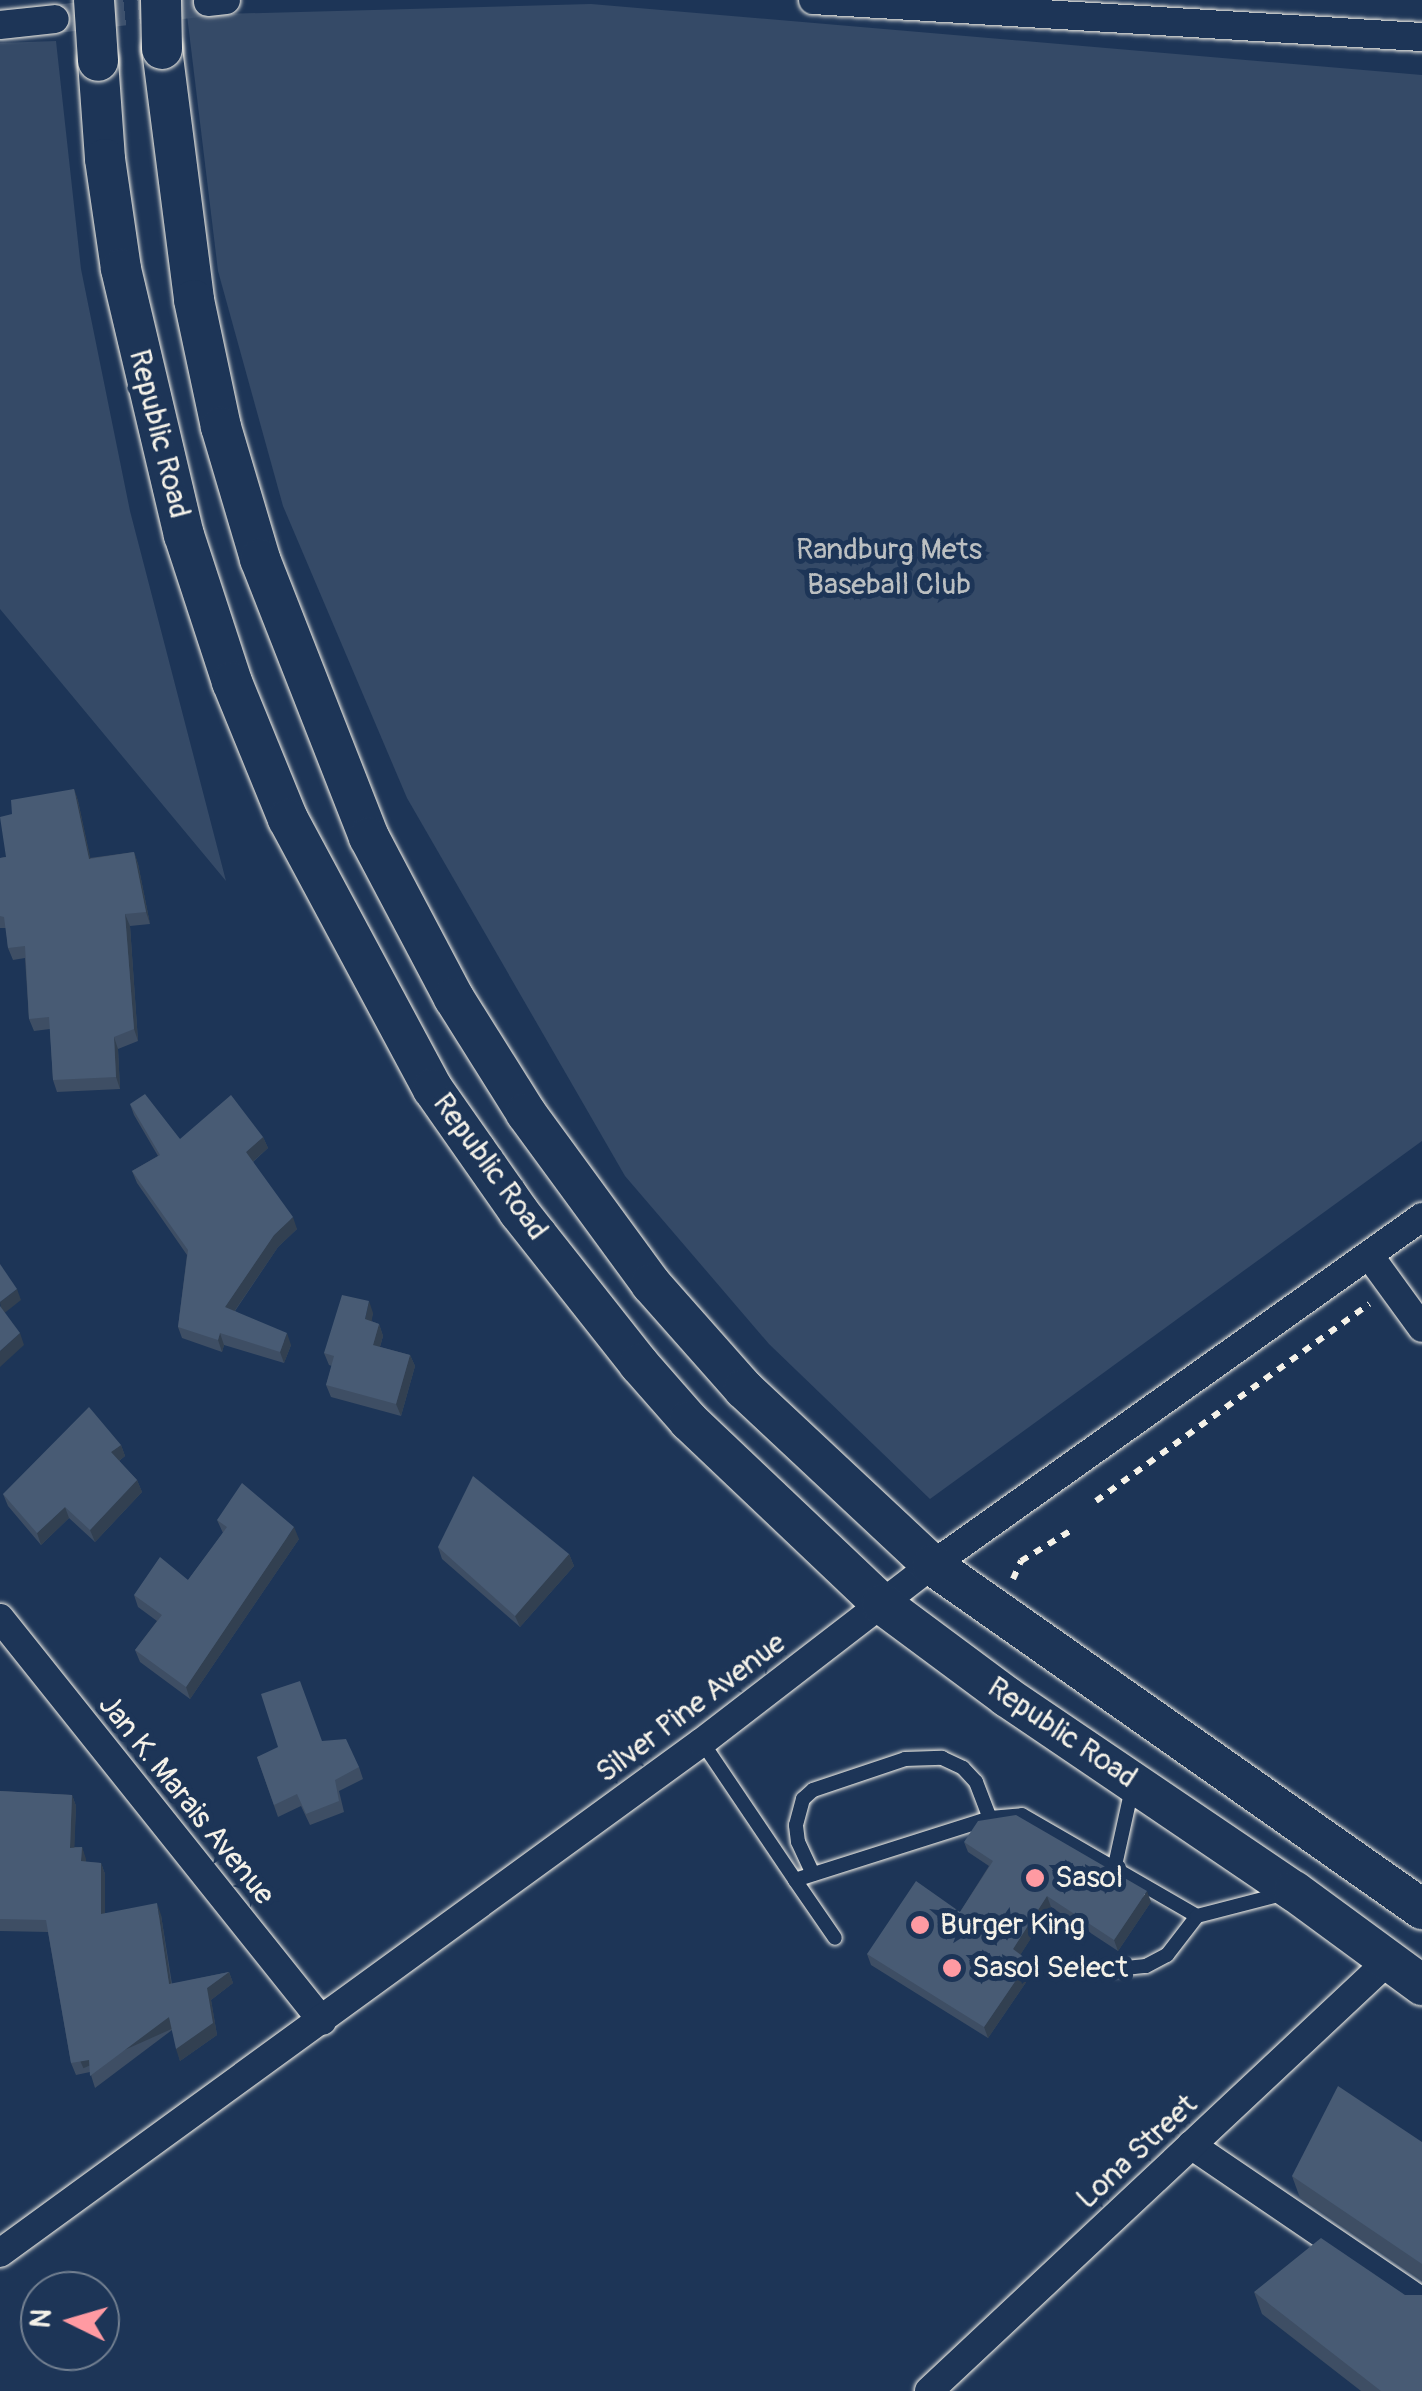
<!DOCTYPE html>
<html>
<head>
<meta charset="utf-8">
<style>
  body { margin:0 }
  #map { position:relative; width:1422px; height:2391px; overflow:hidden; background:#1d3557; font-family:Pangolin,sans-serif }
  div>[style] { position:absolute }
  .green>* { inset:0; background:#354a67 }
  .minor-tunnel>* { height:28px; margin-top:-14px; transform-origin:0; background:repeating-linear-gradient(90deg,#3d516d 0 28px,transparent 0 42px) }
  .path>* { height:6px; margin-top:-3px; transform-origin:0; background:repeating-linear-gradient(90deg,#f4f1e8 0 8px,transparent 0 16px) }
  .roads { filter:drop-shadow(0 0 2px #f4f1e8) drop-shadow(0 0 2px #f4f1e8) }
  .service>* { height:14px; margin:-7px; padding:0 7px; transform-origin:7px; border-radius:7px; background:#1d3557 }
  .minor>* { height:28px; margin:-14px; padding:0 14px; transform-origin:14px; border-radius:14px; background:#1d3557 }
  .secondary>* { height:40px; margin:-20px; padding:0 20px; transform-origin:20px; border-radius:20px; background:#1d3557 }
  .bridges { filter:drop-shadow(0 0 2px #f4f1e8) drop-shadow(0 0 2px #f4f1e8) }
  .secondary-bridge>* { height:40px; margin:-20px; padding:0 20px; transform-origin:20px; border-radius:20px; background:#1d3557 }
  .wall>* { inset:0; background:#3e4e64 }
  .shaded-wall>* { inset:0; background:#324051; transform-origin:0 0 }
  .building>* { inset:0; background:#485b74 }
  .dots>* { width:28px; height:28px; translate:-50% -50%; box-sizing:border-box; border:5px solid #1d3557; border-radius:50% }
  span { translate:-50% -50%; white-space:nowrap; text-align:center; line-height:1.15; -webkit-text-stroke:10px #1d3557; paint-order:stroke }
  .street-label { font-size:30px; color:#f4f1e8 }
  .park-label { font-size:30px; color:#bbbfc1 }
  .poi-label { font-size:30px; color:#f4f1e8 }
  .left { translate:0 -50%; text-align:left }
  .north { position:absolute; left:20px; top:2271px; width:100px; height:100px; box-sizing:border-box; background:#1d3557; border:2px solid #738091; border-radius:50%; rotate:275deg; font-size:28px; font-weight:700; line-height:40px; text-align:center; color:#f4f1e8 }
  .north::after { content:''; display:block; margin:auto; width:35px; height:45px; background:#ff9aa2; clip-path:polygon(50% 0,100% 100%,50% 72%,0 100%) }
</style>
</head>
<body>
<div id="map">
  <div class="green">
    <div style="clip-path:polygon(591px 4px,1422px 75px,1422px 1141px,930px 1499px,769px 1344px,625px 1176px,407px 798px,283px 506px,218px 271px,187px 15px)"></div>
    <div style="clip-path:polygon(56px 41px,81px 269px,130px 511px,226px 881px,0 609px,0 43px)"></div>
  </div>
  <div class="minor-tunnel">
    <div style="left:55px;top:19px;width:154px;rotate:-6.3deg"></div>
  </div>
  <div class="path">
    <div style="left:1096px;top:1501px;width:337px;rotate:-35.8deg"></div>
    <div style="left:1013px;top:1579px;width:20px;rotate:-66deg"></div>
    <div style="left:1021px;top:1561px;width:63px;rotate:-31.4deg"></div>
  </div>
  <div class="roads">
    <div class="service">
      <div style="left:702px;top:1742px;width:166px;rotate:56deg"></div>
      <div style="left:795px;top:1880px;width:205px;rotate:-17.6deg"></div>
      <div style="left:990px;top:1818px;width:32px;rotate:-5deg"></div>
      <div style="left:1022px;top:1815px;width:202px;rotate:30deg"></div>
      <div style="left:1114px;top:1870px;width:84px;rotate:-77.6deg"></div>
      <div style="left:813px;top:1874px;width:35px;rotate:-115deg"></div>
      <div style="left:798px;top:1842px;width:17px;rotate:-97deg"></div>
      <div style="left:796px;top:1825px;width:27px;rotate:-75deg"></div>
      <div style="left:803px;top:1799px;width:13px;rotate:-42deg"></div>
      <div style="left:813px;top:1790px;width:97px;rotate:-18.6deg"></div>
      <div style="left:905px;top:1759px;width:37px;rotate:-2deg"></div>
      <div style="left:942px;top:1758px;width:23px;rotate:25deg"></div>
      <div style="left:963px;top:1768px;width:19px;rotate:47deg"></div>
      <div style="left:976px;top:1782px;width:39px;rotate:69deg"></div>
      <div style="left:795px;top:1880px;width:70px;rotate:55.4deg"></div>
      <div style="left:1116px;top:1969px;width:30px;rotate:-6deg"></div>
      <div style="left:1146px;top:1966px;width:24px;rotate:-28deg"></div>
      <div style="left:1167px;top:1955px;width:49px;rotate:-52.4deg"></div>
      <div style="left:1197px;top:1916px;width:92px;rotate:-14.5deg"></div>
    </div>
    <div class="minor">
      <div style="left:813px;top:0;width:610px;rotate:3.48deg"></div>
      <div style="left:208px;top:2px;width:18px;rotate:-6deg"></div>
      <div style="left:0;top:25px;width:55px;rotate:-6.2deg"></div>
      <div style="left:1369px;top:1255px;width:90px;rotate:54deg"></div>
      <div style="left:0;top:1618px;width:516px;rotate:51.37deg"></div>
      <div style="left:1191px;top:2145px;width:279px;rotate:34.2deg"></div>
      <div style="left:0;top:2253px;width:868px;rotate:-36.05deg"></div>
      <div style="left:702px;top:1742px;width:290px;rotate:-37.6deg"></div>
      <div style="left:932px;top:1565px;width:601px;rotate:-35.38deg"></div>
      <div style="left:929px;top:2391px;width:630px;rotate:-43.14deg"></div>
    </div>
    <div class="secondary">
      <div style="left:162px;top:49px;width:253px;rotate:82.7deg"></div>
      <div style="left:194px;top:300px;width:130px;rotate:78deg"></div>
      <div style="left:221px;top:427px;width:138px;rotate:73.5deg"></div>
      <div style="left:260px;top:559px;width:299px;rotate:68.6deg"></div>
      <div style="left:369px;top:837px;width:182px;rotate:62.2deg"></div>
      <div style="left:454px;top:998px;width:136px;rotate:57.9deg"></div>
      <div style="left:526px;top:1113px;width:212px;rotate:53.8deg"></div>
      <div style="left:651px;top:1284px;width:140px;rotate:48.5deg"></div>
      <div style="left:744px;top:1389px;width:258px;rotate:43.1deg"></div>
      <div style="left:932px;top:1565px;width:599px;rotate:35.07deg"></div>
      <div style="left:98px;top:61px;width:98px;rotate:85.9deg"></div>
      <div style="left:105px;top:159px;width:111px;rotate:81.7deg"></div>
      <div style="left:121px;top:269px;width:273px;rotate:76.7deg"></div>
      <div style="left:184px;top:535px;width:155px;rotate:71.9deg"></div>
      <div style="left:232px;top:682px;width:148px;rotate:67.8deg"></div>
      <div style="left:288px;top:819px;width:306px;rotate:61.8deg"></div>
      <div style="left:433px;top:1089px;width:150px;rotate:55deg"></div>
      <div style="left:519px;top:1212px;width:194px;rotate:51.7deg"></div>
      <div style="left:639px;top:1364px;width:76px;rotate:48.7deg"></div>
      <div style="left:689px;top:1421px;width:266px;rotate:43.5deg"></div>
      <div style="left:882px;top:1604px;width:156px;rotate:36.6deg"></div>
      <div style="left:1007px;top:1697px;width:346px;rotate:34.1deg"></div>
      <div style="left:1294px;top:1891px;width:159px;rotate:36.3deg"></div>
    </div>
  </div>
  <div class="bridges">
    <div class="secondary-bridge">
      <div style="left:94px;top:0;width:61px;rotate:86.2deg"></div>
      <div style="left:161px;top:0;width:49px;rotate:88.8deg"></div>
    </div>
  </div>
  <div class="wall">
    <div style="clip-path:polygon(74px 789px,78px 801px,90px 858px,134px 852px,138px 864px,150px 924px,130px 926px,138px 1041px,118px 1049px,120px 1089px,57px 1092px,53px 1080px,50px 1029px,34px 1031px,29px 1019px,25px 958px,13px 960px,8px 948px,6px 928px,0 928px,0 858px,6px 857px,12px 814px)"></div>
    <div style="clip-path:polygon(130px 1104px,180px 1139px,263px 1137px,268px 1148px,253px 1162px,297px 1229px,278px 1247px,235px 1311px,291px 1345px,284px 1363px,224px 1345px,222px 1352px,182px 1338px,178px 1327px,187px 1255px,137px 1183px,132px 1171px,158px 1156px,134px 1115px)"></div>
    <div style="clip-path:polygon(373px 1313px,371px 1321px,379px 1324px,383px 1336px,380px 1347px,410px 1355px,415px 1366px,401px 1416px,331px 1397px,326px 1385px,332px 1366px,329px 1365px,324px 1353px)"></div>
    <div style="clip-path:polygon(121px 1445px,125px 1456px,119px 1461px,137px 1480px,142px 1492px,95px 1542px,69px 1518px,41px 1545px,8px 1506px,3px 1494px)"></div>
    <div style="clip-path:polygon(217px 1520px,299px 1539px,190px 1699px,140px 1662px,135px 1650px,157px 1621px,138px 1607px,134px 1595px,188px 1580px,223px 1533px)"></div>
    <div style="clip-path:polygon(438px 1547px,569px 1554px,574px 1566px,520px 1627px,442px 1559px)"></div>
    <div style="clip-path:polygon(322px 1741px,359px 1767px,363px 1779px,339px 1791px,344px 1812px,310px 1825px,301px 1806px,278px 1817px,257px 1757px)"></div>
    <div style="clip-path:polygon(0 1791px,72px 1795px,76px 1806px,74px 1847px,82px 1847px,86px 1862px,101px 1863px,105px 1874px,105px 1913px,161px 1915px,172px 1984px,229px 1972px,233px 1983px,211px 2000px,217px 2035px,180px 2061px,172px 2030px,95px 2088px,90px 2072px,76px 2075px,71px 2063px,48px 1932px,0 1931px)"></div>
    <div style="clip-path:polygon(964px 1842px,1151px 1902px,1118px 1951px,1051px 1907px,1020px 1955px,1029px 1961px,1033px 1972px,988px 2038px,871px 1965px,867px 1954px,960px 1912px,989px 1866px,968px 1852px)"></div>
    <div style="clip-path:polygon(1422px 2142px,1422px 2281px,1300px 2198px,1292px 2176px)"></div>
    <div style="clip-path:polygon(1254px 2292px,1422px 2391px,1361px 2391px,1262px 2314px)"></div>
  </div>
  <div class="shaded-wall">
    <div style="clip-path:polygon(74px 789px,78px 801px,93px 870px,89px 859px)"></div>
    <div style="clip-path:polygon(134px 852px,138px 864px,150px 924px,146px 912px)"></div>
    <div style="clip-path:polygon(125px 914px,130px 926px,138px 1041px,134px 1029px)"></div>
    <div style="clip-path:polygon(114px 1037px,118px 1049px,120px 1089px,116px 1077px)"></div>
    <div style="clip-path:polygon(263px 1137px,268px 1148px,250px 1164px,246px 1152px)"></div>
    <div style="clip-path:polygon(293px 1217px,297px 1229px,278px 1247px,229px 1319px,225px 1307px,274px 1235px)"></div>
    <div style="clip-path:polygon(17px 1289px,21px 1300px,2px 1315px,0 1302px)"></div>
    <div style="clip-path:polygon(369px 1301px,373px 1313px,370px 1331px,365px 1319px)"></div>
    <div style="clip-path:polygon(379px 1324px,383px 1336px,377px 1357px,373px 1345px)"></div>
    <div style="clip-path:polygon(20px 1333px,24px 1345px,0 1367px,0 1351px)"></div>
    <div style="clip-path:polygon(220px 1333px,224px 1345px,222px 1352px,218px 1340px)"></div>
    <div style="clip-path:polygon(287px 1333px,291px 1345px,284px 1363px,280px 1352px)"></div>
    <div style="clip-path:polygon(410px 1355px,415px 1366px,401px 1416px,396px 1404px)"></div>
    <div style="clip-path:polygon(121px 1445px,125px 1456px,115px 1464px,111px 1452px)"></div>
    <div style="clip-path:polygon(137px 1480px,142px 1492px,95px 1542px,90px 1530px)"></div>
    <div style="clip-path:polygon(65px 1507px,69px 1518px,41px 1545px,37px 1533px)"></div>
    <div style="clip-path:polygon(294px 1527px,299px 1539px,190px 1699px,186px 1687px)"></div>
    <div style="clip-path:polygon(569px 1554px,574px 1566px,520px 1627px,515px 1616px)"></div>
    <div style="clip-path:polygon(72px 1795px,76px 1806px,74px 1859px,70px 1848px)"></div>
    <div style="clip-path:polygon(82px 1847px,86px 1859px,85px 1873px,81px 1861px)"></div>
    <div style="clip-path:polygon(101px 1863px,105px 1874px,105px 1926px,101px 1914px)"></div>
    <div style="clip-path:polygon(1147px 1891px,1151px 1902px,1118px 1951px,1114px 1940px)"></div>
    <div style="clip-path:polygon(1047px 1896px,1051px 1907px,1017px 1960px,1013px 1949px)"></div>
    <div style="clip-path:polygon(157px 1903px,161px 1915px,173px 1996px,169px 1984px)"></div>
    <div style="clip-path:polygon(1029px 1961px,1033px 1972px,988px 2038px,984px 2027px)"></div>
    <div style="clip-path:polygon(229px 1972px,233px 1983px,211px 2000px,217px 2035px,180px 2061px,176px 2049px,207px 1988px)"></div>
    <div style="left:169px;top:2017px;width:12px;height:99px;rotate:66deg"></div>
  </div>
  <div class="building">
    <div style="clip-path:polygon(74px 789px,89px 859px,134px 852px,146px 912px,125px 914px,134px 1029px,114px 1037px,116px 1077px,53px 1080px,49px 1017px,29px 1019px,25px 946px,8px 948px,4px 917px,0 916px,0 858px,6px 857px,0 817px,12px 814px,11px 800px)"></div>
    <div style="clip-path:polygon(145px 1094px,180px 1139px,231px 1095px,263px 1137px,246px 1152px,293px 1217px,274px 1235px,225px 1307px,287px 1333px,280px 1352px,220px 1333px,218px 1340px,178px 1327px,188px 1250px,132px 1171px,160px 1155px,130px 1104px)"></div>
    <div style="clip-path:polygon(0 1264px,17px 1289px,0 1302px)"></div>
    <div style="clip-path:polygon(342px 1295px,369px 1301px,365px 1319px,379px 1324px,373px 1345px,410px 1355px,396px 1404px,326px 1385px,334px 1356px,324px 1353px)"></div>
    <div style="clip-path:polygon(0 1306px,20px 1333px,0 1351px)"></div>
    <div style="clip-path:polygon(89px 1407px,121px 1445px,111px 1452px,137px 1480px,90px 1530px,65px 1507px,37px 1533px,3px 1494px)"></div>
    <div style="clip-path:polygon(473px 1476px,569px 1554px,515px 1616px,438px 1547px)"></div>
    <div style="clip-path:polygon(242px 1483px,294px 1527px,186px 1687px,135px 1650px,162px 1615px,134px 1595px,160px 1557px,188px 1580px,227px 1527px,217px 1520px)"></div>
    <div style="clip-path:polygon(300px 1681px,322px 1741px,346px 1739px,359px 1767px,335px 1780px,339px 1801px,306px 1814px,297px 1794px,274px 1805px,257px 1757px,278px 1747px,261px 1694px)"></div>
    <div style="clip-path:polygon(0 1791px,72px 1795px,70px 1848px,82px 1847px,81px 1861px,101px 1863px,101px 1914px,157px 1903px,169px 1984px,229px 1972px,207px 1988px,213px 2023px,176px 2049px,169px 2017px,90px 2076px,89px 2060px,71px 2063px,46px 1920px,0 1919px)"></div>
    <div style="clip-path:polygon(1016px 1815px,1147px 1891px,1114px 1940px,1047px 1896px,1013px 1949px,1029px 1961px,984px 2027px,867px 1954px,916px 1881px,960px 1912px,993px 1861px,964px 1842px,978px 1821px)"></div>
    <div style="clip-path:polygon(1338px 2086px,1422px 2142px,1422px 2264px,1292px 2176px)"></div>
    <div style="clip-path:polygon(1321px 2238px,1405px 2295px,1422px 2295px,1422px 2391px,1381px 2391px,1254px 2292px)"></div>
  </div>
  <div class="dots">
    <div style="left:1035px;top:1878px;background:#ff9aa2"></div>
    <div style="left:920px;top:1925px;background:#ff9aa2"></div>
    <div style="left:952px;top:1968px;background:#ff9aa2"></div>
  </div>
  <div class="street-label">
    <span style="left:159px;top:434px;rotate:76deg">Republic Road</span>
    <span style="left:490px;top:1167px;rotate:54deg">Republic Road</span>
    <span style="left:691px;top:1708px;rotate:-37deg">Silver Pine Avenue</span>
    <span style="left:1062px;top:1733px;rotate:34deg">Republic Road</span>
    <span style="left:186px;top:1800px;rotate:51deg">Jan K. Marais Avenue</span>
    <span style="left:1137px;top:2152px;rotate:-43deg">Lona Street</span>
  </div>
  <div class="park-label">
    <span style="left:889px;top:567px">Randburg Mets<br>Baseball Club</span>
  </div>
  <div class="poi-label">
    <span class="left" style="left:1055px;top:1878px">Sasol</span>
    <span class="left" style="left:940px;top:1925px">Burger King</span>
    <span class="left" style="left:972px;top:1968px">Sasol Select</span>
  </div>
  <div class="north">N</div>
</div>
</body>
</html>
